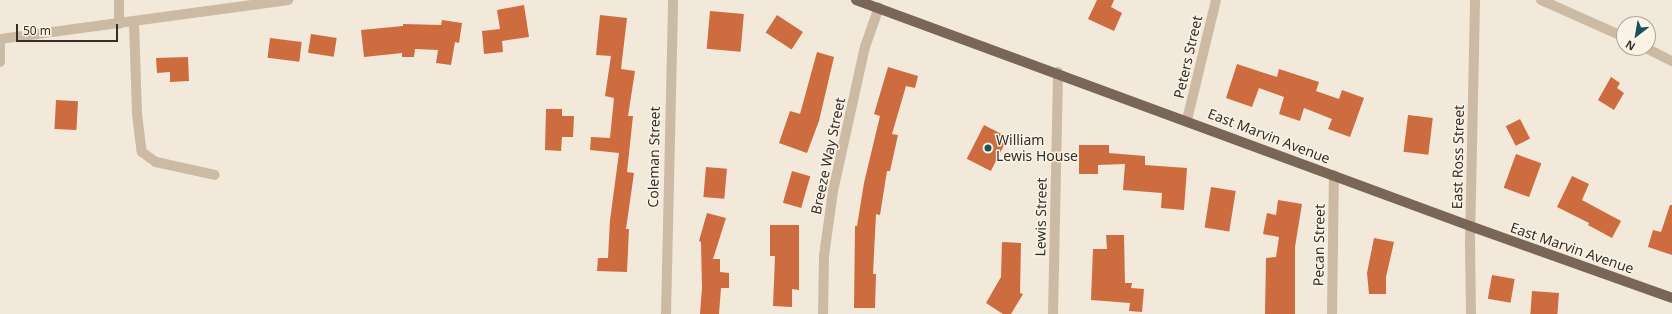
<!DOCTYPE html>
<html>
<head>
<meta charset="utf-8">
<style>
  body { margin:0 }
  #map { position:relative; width:1672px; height:314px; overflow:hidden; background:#f3e9da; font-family:"Noto Sans",sans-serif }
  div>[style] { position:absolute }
  .building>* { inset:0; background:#cd6c3f; transform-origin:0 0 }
  .minor>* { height:10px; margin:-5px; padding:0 5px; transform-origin:5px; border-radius:5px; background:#ccbaa5 }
  .major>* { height:10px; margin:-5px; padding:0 5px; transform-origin:5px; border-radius:5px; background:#7a6657 }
  .dots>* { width:11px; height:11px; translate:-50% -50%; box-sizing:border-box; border:2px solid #faf3e7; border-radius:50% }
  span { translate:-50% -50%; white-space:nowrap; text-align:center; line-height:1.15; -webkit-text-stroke:3px #faf3e7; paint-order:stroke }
  .street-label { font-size:14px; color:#372d27 }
  .poi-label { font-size:14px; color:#372d27 }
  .left { translate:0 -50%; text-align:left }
  .north { position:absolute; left:1616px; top:16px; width:40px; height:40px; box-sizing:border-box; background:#faf3e7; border:1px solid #aca49a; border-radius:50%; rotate:211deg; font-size:11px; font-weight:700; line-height:16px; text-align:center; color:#372d27 }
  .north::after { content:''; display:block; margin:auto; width:14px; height:18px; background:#1a525b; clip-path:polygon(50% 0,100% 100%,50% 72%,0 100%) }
  .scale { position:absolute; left:16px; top:24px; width:102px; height:18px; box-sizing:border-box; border:2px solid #372d27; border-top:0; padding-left:5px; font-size:12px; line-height:14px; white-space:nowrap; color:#372d27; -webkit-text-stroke:3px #faf3e7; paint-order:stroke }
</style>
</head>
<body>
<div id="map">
  <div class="building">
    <div style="clip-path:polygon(1097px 0,1114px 0,1111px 7px,1122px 13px,1114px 31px,1088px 19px)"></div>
    <div style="clip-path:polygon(524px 5px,529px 37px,502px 41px,503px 52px,484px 54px,482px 31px,500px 29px,497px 10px)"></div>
    <div style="left:710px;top:11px;width:34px;height:38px;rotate:5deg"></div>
    <div style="clip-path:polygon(600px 15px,627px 18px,621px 69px,635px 71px,628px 116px,633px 116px,627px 172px,634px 173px,626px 229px,629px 229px,627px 272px,597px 271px,598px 258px,608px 258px,610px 220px,619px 153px,590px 150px,591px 137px,610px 138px,614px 98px,605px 96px,611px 56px,596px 55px)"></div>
    <div style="left:777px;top:15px;width:31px;height:21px;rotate:33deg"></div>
    <div style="clip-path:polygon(442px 20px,462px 23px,459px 43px,455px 42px,451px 65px,436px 63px,438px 50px,415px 49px,414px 57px,402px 57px,402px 53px,364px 57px,361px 30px,403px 26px,403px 24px,441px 25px)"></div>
    <div style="left:311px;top:34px;width:26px;height:19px;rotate:9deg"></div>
    <div style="left:270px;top:38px;width:32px;height:20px;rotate:7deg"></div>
    <div style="clip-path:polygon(817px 52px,834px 57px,819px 121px,807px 153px,779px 143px,790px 111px,800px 114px)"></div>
    <div style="clip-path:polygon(188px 57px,189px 81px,170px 82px,170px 72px,157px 73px,156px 58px)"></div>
    <div style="clip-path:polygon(1237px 64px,1277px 77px,1279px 69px,1319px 82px,1316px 91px,1339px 99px,1342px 90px,1364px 98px,1350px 137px,1328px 129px,1332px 119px,1304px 108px,1300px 121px,1279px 114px,1284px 97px,1259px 88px,1252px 107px,1226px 98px)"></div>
    <div style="clip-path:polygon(888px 67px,918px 76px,915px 88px,906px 86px,892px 134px,898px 135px,890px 171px,887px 171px,880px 215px,876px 214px,873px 274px,876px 274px,875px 308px,854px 308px,855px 226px,857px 226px,864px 183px,880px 116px,874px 114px)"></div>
    <div style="clip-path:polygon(1611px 77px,1620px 83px,1617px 88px,1624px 93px,1614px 110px,1598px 100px)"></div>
    <div style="left:56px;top:100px;width:22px;height:29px;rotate:3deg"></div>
    <div style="clip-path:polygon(546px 109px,562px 109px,562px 116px,574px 116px,573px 137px,562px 137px,561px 151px,545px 150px)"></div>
    <div style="left:1408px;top:115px;width:25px;height:37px;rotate:7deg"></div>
    <div style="left:1520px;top:119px;width:22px;height:16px;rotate:63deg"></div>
    <div style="left:984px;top:125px;width:27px;height:38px;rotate:27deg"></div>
    <div style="clip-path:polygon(1079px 145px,1109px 145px,1109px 153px,1145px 156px,1145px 165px,1187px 168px,1184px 210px,1161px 208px,1162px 193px,1123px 190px,1125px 164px,1098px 165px,1098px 174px,1079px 174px)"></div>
    <div style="left:1516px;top:154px;width:27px;height:36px;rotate:20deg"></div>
    <div style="left:706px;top:167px;width:21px;height:30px;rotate:5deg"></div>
    <div style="left:792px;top:171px;width:19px;height:33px;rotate:16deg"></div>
    <div style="clip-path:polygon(1572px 176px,1589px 184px,1582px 200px,1621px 221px,1612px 238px,1588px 225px,1589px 223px,1557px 207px)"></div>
    <div style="left:1211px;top:187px;width:25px;height:41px;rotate:9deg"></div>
    <div style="clip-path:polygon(1278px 200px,1302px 204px,1295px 247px,1295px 314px,1265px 314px,1266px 258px,1276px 257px,1279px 237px,1263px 234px,1267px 213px,1276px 215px)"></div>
    <div style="clip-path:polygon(1670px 205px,1672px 205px,1672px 255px,1648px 247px,1653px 230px,1661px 232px)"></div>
    <div style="clip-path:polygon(707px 213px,726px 218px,713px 259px,720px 259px,720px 272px,729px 273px,729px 288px,721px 288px,719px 314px,700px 314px,702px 288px,701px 242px,699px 241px)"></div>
    <div style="clip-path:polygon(770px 225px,799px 225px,799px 290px,792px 289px,792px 307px,773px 306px,775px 256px,770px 256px)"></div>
    <div style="clip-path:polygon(1106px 235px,1124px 235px,1125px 283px,1132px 283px,1131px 288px,1144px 289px,1142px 312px,1129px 311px,1130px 303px,1091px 300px,1093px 249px,1107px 249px)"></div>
    <div style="clip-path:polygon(1374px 238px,1394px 242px,1386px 277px,1386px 294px,1369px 294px,1367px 273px)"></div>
    <div style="clip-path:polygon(1002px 242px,1021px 243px,1020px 293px,1023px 294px,1011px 314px,1003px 314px,986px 303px,1001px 277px)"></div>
    <div style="left:1492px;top:275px;width:23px;height:24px;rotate:10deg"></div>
    <div style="left:1532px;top:291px;width:27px;height:23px;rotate:4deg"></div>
  </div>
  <div class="minor">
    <div style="left:1541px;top:0;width:91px;rotate:24deg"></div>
    <div style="left:134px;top:23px;width:91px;rotate:88.1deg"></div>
    <div style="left:137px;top:114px;width:38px;rotate:83deg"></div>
    <div style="left:142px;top:152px;width:17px;rotate:36deg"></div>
    <div style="left:156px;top:162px;width:60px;rotate:12.4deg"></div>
    <div style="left:119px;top:24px;width:24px;rotate:-90deg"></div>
    <div style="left:0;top:39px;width:291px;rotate:-7.7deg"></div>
    <div style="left:1646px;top:48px;width:29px;rotate:27deg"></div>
    <div style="left:0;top:62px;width:23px;rotate:-90deg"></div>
    <div style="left:1187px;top:120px;width:123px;rotate:-76.4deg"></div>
    <div style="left:666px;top:314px;width:314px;rotate:-88.7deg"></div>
    <div style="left:823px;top:314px;width:58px;rotate:-89deg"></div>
    <div style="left:824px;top:256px;width:66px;rotate:-82.1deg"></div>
    <div style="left:833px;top:191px;width:148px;rotate:-77.5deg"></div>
    <div style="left:865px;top:47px;width:42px;rotate:-70.7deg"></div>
    <div style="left:1053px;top:314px;width:242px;rotate:-88.8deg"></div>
    <div style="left:1332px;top:314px;width:139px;rotate:-89.2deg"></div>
    <div style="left:1471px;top:314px;width:73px;rotate:-90.8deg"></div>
    <div style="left:1470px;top:241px;width:241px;rotate:-88.8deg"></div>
  </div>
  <div class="major">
    <div style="left:856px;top:0;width:654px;rotate:20.21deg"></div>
    <div style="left:1470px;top:226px;width:214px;rotate:19.6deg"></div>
  </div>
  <div class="dots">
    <div style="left:988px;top:148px;background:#1a525b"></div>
  </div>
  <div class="street-label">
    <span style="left:1188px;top:57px;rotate:-77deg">Peters Street</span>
    <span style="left:1269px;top:136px;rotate:21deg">East Marvin Avenue</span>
    <span style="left:828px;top:156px;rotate:-78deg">Breeze Way Street</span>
    <span style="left:654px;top:157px;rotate:-89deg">Coleman Street</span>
    <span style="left:1458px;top:157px;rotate:-89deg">East Ross Street</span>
    <span style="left:1041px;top:217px;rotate:-89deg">Lewis Street</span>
    <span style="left:1319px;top:245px;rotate:-89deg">Pecan Street</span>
    <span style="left:1572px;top:248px;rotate:19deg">East Marvin Avenue</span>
  </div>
  <div class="poi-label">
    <span class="left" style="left:996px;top:148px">William<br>Lewis House</span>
  </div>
  <div class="north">N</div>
  <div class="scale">50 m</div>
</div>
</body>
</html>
